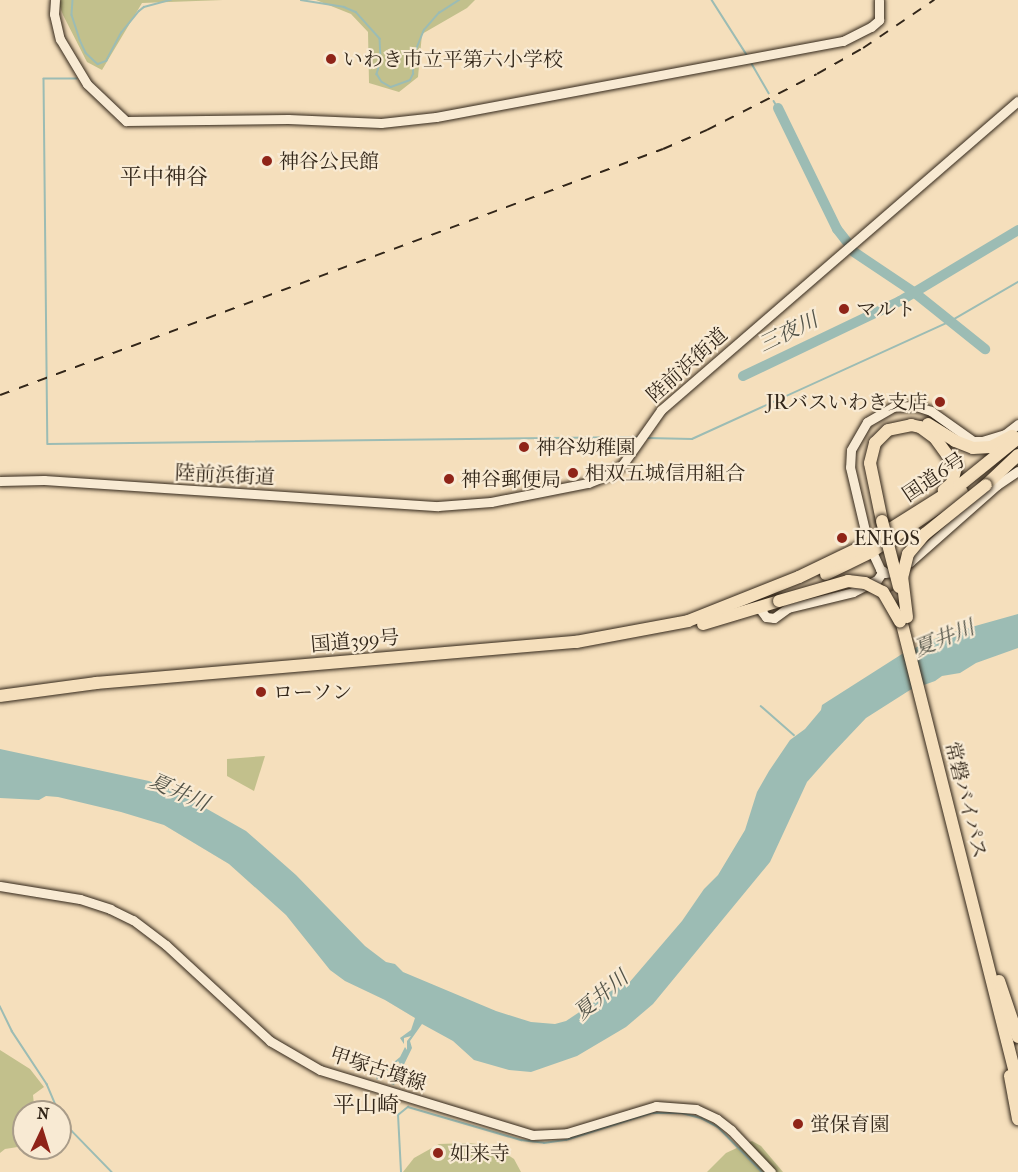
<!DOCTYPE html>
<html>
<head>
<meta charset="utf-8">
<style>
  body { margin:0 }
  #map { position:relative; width:1018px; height:1172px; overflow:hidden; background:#f5dfbc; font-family:"IM FELL French Canon","Noto Serif JP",serif }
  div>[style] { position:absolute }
  .green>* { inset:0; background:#c2c08c }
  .water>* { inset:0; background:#9cbcb4 }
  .stream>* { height:1.5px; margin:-0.75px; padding:0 0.75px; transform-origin:0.75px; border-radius:0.75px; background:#9cbcb4 }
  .river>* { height:10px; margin:-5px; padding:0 5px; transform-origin:5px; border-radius:5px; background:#9cbcb4 }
  .roads { filter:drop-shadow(0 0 2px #322619) drop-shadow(0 0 2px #322619) }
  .secondary>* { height:9px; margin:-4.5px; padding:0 4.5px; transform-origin:4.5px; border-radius:4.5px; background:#f8ead3 }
  .highway>* { height:12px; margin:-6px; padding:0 6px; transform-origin:6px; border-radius:6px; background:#f5dfbc }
  .rail>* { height:1.5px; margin-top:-0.75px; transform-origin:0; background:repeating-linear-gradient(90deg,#322619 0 10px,transparent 0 20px) }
  .bridges { filter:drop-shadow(0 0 2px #322619) drop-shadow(0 0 2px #322619) }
  .highway-bridge>* { height:12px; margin:-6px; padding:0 6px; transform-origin:6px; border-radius:6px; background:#f5dfbc }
  .dots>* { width:16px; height:16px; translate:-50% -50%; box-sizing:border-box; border:3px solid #f8ead3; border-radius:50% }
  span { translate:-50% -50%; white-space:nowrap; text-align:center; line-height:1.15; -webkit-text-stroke:4.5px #f8ead3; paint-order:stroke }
  .poi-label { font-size:20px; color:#322619 }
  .left { translate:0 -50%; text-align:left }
  .right { translate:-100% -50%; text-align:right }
  .street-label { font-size:20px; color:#322619 }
  .water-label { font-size:21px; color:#525348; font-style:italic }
  .quarter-label { font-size:22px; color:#322619 }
  .north { position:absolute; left:12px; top:1100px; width:60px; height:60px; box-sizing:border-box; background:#f8ead3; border:2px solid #a99c89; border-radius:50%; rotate:4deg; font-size:16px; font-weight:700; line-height:24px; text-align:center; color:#322619 }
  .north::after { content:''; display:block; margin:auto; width:21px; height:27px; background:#8f2418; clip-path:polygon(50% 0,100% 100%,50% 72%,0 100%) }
</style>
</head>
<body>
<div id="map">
  <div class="green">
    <div style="clip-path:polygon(61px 0,223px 0,142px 3px,102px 70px,87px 62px,63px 15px,59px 4px)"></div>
    <div style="clip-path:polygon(316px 0,475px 0,467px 8px,422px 34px,418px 77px,399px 92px,369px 83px,368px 32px,351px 14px)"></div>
    <div style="clip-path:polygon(265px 756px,254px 791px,227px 776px,227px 759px)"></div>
    <div style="clip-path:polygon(0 1050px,30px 1069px,44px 1087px,33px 1095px,34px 1105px,44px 1112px,24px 1112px,24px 1146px,5px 1149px,0 1153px)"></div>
    <div style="clip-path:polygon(752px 1141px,761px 1146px,783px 1172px,707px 1172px,726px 1153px)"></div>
    <div style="clip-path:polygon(468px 1143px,495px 1146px,514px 1159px,521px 1172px,403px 1172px,414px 1158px,439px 1144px)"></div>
  </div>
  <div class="water">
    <div style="clip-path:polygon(1018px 614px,1018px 648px,976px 663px,960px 673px,942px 676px,935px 681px,910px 690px,866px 718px,830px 756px,807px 782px,770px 862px,653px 1004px,626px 1027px,577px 1056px,531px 1072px,509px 1070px,474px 1060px,453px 1041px,422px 1024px,410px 1041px,412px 1048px,394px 1085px,391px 1084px,400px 1064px,398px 1061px,377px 1080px,376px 1077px,400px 1057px,405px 1047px,407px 1050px,407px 1041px,411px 1036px,404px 1038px,404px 1044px,400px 1038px,411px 1030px,415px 1018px,385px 1000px,345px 981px,330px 970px,286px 915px,229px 864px,164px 825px,121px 812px,58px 797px,46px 796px,39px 800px,0 798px,0 749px,149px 781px,177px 792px,246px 831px,296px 875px,365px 946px,386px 962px,395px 964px,403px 972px,496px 1011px,531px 1022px,555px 1024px,566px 1021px,614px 989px,628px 984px,682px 921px,704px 889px,718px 875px,745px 830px,757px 792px,769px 771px,790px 740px,805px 729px,821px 710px,822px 705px,902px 654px,943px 635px)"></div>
  </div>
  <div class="stream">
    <div style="left:73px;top:0;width:15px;rotate:94deg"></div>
    <div style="left:72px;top:15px;width:26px;rotate:72deg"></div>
    <div style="left:80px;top:40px;width:14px;rotate:65deg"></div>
    <div style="left:86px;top:53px;width:16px;rotate:43deg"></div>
    <div style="left:98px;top:64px;width:9px;rotate:-21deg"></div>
    <div style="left:106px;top:61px;width:32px;rotate:-62deg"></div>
    <div style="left:121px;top:33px;width:28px;rotate:-51deg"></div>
    <div style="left:139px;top:11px;width:6px;rotate:-39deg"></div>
    <div style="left:144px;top:7px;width:28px;rotate:-15deg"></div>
    <div style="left:301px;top:0;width:44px;rotate:9.2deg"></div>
    <div style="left:344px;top:7px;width:13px;rotate:23deg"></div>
    <div style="left:356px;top:12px;width:36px;rotate:48deg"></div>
    <div style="left:380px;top:39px;width:22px;rotate:87deg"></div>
    <div style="left:381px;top:61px;width:14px;rotate:107deg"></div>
    <div style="left:377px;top:74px;width:9px;rotate:58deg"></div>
    <div style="left:382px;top:82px;width:10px;rotate:29deg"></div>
    <div style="left:391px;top:87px;width:20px;rotate:-20deg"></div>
    <div style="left:410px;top:80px;width:7px;rotate:-63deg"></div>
    <div style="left:413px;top:74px;width:17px;rotate:-90deg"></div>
    <div style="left:413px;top:57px;width:29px;rotate:-68deg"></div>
    <div style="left:424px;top:30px;width:23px;rotate:-49deg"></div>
    <div style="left:439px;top:13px;width:24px;rotate:-33deg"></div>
    <div style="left:712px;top:0;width:65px;rotate:57.5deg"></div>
    <div style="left:751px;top:62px;width:36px;rotate:60deg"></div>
    <div style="left:77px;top:79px;width:33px;rotate:180deg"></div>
    <div style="left:44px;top:79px;width:365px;rotate:89.4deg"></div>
    <div style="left:48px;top:444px;width:588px;rotate:-0.68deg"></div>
    <div style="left:774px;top:101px;width:8px;rotate:60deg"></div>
    <div style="left:647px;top:438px;width:45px;rotate:1.3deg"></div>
    <div style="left:692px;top:439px;width:285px;rotate:-24.5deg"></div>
    <div style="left:951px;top:321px;width:78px;rotate:-30.2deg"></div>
    <div style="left:761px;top:706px;width:44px;rotate:41.3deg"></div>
    <div style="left:0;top:1006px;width:28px;rotate:64deg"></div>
    <div style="left:12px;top:1031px;width:64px;rotate:56.6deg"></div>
    <div style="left:47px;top:1084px;width:30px;rotate:67deg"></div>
    <div style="left:60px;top:1114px;width:21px;rotate:55deg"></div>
    <div style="left:72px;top:1131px;width:57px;rotate:45.7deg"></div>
    <div style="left:401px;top:1172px;width:57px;rotate:-93deg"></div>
    <div style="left:398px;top:1115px;width:13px;rotate:-39deg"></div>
    <div style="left:408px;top:1107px;width:118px;rotate:16.3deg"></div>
    <div style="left:521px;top:1140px;width:23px;rotate:7deg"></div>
    <div style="left:544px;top:1143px;width:22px;rotate:-8deg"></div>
    <div style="left:566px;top:1140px;width:89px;rotate:-17.6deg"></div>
    <div style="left:651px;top:1113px;width:31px"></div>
    <div style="left:682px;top:1113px;width:20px;rotate:15deg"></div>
    <div style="left:701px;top:1118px;width:19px;rotate:28deg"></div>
    <div style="left:718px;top:1127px;width:63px;rotate:45.6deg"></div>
  </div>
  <div class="river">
    <div style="left:778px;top:108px;width:135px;rotate:64deg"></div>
    <div style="left:837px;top:229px;width:16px;rotate:52deg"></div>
    <div style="left:854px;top:252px;width:73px;rotate:33.9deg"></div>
    <div style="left:915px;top:293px;width:90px;rotate:38.7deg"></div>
    <div style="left:743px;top:376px;width:174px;rotate:-25.5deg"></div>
    <div style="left:900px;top:301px;width:138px;rotate:-31deg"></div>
  </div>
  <div class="roads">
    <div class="secondary">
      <div style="left:55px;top:0;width:14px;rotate:94deg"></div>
      <div style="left:54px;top:14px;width:26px;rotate:77deg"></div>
      <div style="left:60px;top:39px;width:52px;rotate:59deg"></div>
      <div style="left:87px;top:84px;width:54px;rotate:43.5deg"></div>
      <div style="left:126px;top:121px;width:162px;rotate:-0.7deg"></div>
      <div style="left:288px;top:119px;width:93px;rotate:2.5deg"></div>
      <div style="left:381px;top:123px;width:55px;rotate:-6.2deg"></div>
      <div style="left:436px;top:117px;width:414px;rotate:-10.6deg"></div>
      <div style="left:843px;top:41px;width:31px;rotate:-27deg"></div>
      <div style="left:871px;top:27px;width:11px;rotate:-41deg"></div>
      <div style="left:879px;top:20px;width:20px;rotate:-90deg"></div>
      <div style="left:1018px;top:424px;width:16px;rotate:142deg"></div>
      <div style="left:1005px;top:434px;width:24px;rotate:163deg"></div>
      <div style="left:982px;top:441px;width:9px;rotate:180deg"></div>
      <div style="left:973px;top:441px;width:52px;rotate:-144.5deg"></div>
      <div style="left:931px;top:411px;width:16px;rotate:-162deg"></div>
      <div style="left:916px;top:406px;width:23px;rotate:178deg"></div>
      <div style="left:893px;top:407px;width:30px;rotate:150deg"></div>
      <div style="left:867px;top:422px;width:32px;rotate:120deg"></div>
      <div style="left:851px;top:450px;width:17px;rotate:93deg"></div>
      <div style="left:850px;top:467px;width:78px;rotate:76.7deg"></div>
      <div style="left:868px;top:543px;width:29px;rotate:65deg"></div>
      <div style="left:880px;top:569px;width:6px;rotate:39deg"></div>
      <div style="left:885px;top:573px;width:7px;rotate:-8deg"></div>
      <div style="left:892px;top:572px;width:21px;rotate:-29deg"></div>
      <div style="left:910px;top:562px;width:116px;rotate:-41.5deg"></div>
      <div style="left:997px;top:485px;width:25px;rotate:-34deg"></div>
      <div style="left:0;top:481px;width:44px;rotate:-1.3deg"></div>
      <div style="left:44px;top:480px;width:395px;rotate:3.8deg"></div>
      <div style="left:438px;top:506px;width:53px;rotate:-4.3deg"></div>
      <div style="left:491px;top:502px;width:99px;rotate:-11.1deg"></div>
      <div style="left:588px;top:483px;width:22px;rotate:-22deg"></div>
      <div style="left:608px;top:475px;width:19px;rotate:-36deg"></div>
      <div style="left:623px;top:464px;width:66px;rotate:-54.9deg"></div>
      <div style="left:661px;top:410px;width:472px;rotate:-40.9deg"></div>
      <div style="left:753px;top:608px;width:7px;rotate:8deg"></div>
      <div style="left:760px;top:609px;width:10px;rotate:53deg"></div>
      <div style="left:766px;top:617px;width:8px;rotate:7deg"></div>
      <div style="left:774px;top:618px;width:17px;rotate:-36deg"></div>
      <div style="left:788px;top:608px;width:67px;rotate:-13.8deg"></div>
      <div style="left:853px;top:592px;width:27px;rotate:-27deg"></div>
      <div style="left:877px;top:580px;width:11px;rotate:-56deg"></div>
      <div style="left:0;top:886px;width:81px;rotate:9.2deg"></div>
      <div style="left:80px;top:899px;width:32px;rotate:18deg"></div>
      <div style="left:110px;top:909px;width:25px;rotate:26deg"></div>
      <div style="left:133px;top:920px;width:41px;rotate:37.1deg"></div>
      <div style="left:166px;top:945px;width:142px;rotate:42.7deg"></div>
      <div style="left:270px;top:1041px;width:58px;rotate:30.1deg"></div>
      <div style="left:320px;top:1070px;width:222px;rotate:17deg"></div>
      <div style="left:532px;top:1135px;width:35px;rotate:-3deg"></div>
      <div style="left:567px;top:1133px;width:93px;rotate:-16.9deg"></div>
      <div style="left:656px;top:1106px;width:40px;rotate:4.3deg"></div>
      <div style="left:696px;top:1109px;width:23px;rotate:25deg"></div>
      <div style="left:717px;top:1119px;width:18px;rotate:38deg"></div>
      <div style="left:731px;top:1130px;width:58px;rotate:46.4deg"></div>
    </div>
    <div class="highway">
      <div style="left:928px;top:424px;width:32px;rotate:32deg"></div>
      <div style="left:955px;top:441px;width:19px;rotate:21deg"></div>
      <div style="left:973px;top:448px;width:18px;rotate:-3deg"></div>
      <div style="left:991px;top:447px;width:24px;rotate:-28deg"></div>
      <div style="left:986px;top:485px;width:44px;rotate:-43.2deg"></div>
      <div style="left:882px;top:521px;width:59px;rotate:-101.7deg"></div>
      <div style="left:870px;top:463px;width:21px;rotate:-76deg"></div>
      <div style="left:875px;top:443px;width:18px;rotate:-45deg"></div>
      <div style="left:888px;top:430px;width:24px;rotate:-12deg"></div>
      <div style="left:911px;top:425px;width:9px;rotate:13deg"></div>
      <div style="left:920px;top:427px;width:19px;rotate:36deg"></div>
      <div style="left:935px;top:438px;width:36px;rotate:54deg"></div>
      <div style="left:956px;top:467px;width:16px;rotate:104deg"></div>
      <div style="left:952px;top:483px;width:11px;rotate:139deg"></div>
      <div style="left:826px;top:574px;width:50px;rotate:-26.1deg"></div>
      <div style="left:871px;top:552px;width:109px;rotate:-33.4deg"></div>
      <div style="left:895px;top:596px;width:504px;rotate:75.88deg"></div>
      <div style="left:703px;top:624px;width:79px;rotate:-16.8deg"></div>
      <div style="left:0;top:696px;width:97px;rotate:-7.7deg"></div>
      <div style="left:96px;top:683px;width:482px;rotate:-4.9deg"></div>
      <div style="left:576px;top:642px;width:114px;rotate:-10.6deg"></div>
      <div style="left:688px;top:621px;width:119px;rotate:-21.6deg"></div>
      <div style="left:799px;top:577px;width:71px;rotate:-25.8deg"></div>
      <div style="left:863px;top:546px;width:115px;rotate:-32.2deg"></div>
      <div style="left:960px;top:485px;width:75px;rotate:-39deg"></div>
      <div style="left:999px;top:981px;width:59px;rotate:71.3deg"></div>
      <div style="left:1010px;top:1076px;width:44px;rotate:79.5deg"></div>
    </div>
  </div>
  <div class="rail">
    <div style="left:0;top:395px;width:707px;rotate:-20.36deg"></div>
    <div style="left:663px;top:149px;width:48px;rotate:-23.4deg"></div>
    <div style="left:707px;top:130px;width:123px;rotate:-27deg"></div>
    <div style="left:817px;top:74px;width:53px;rotate:-29.5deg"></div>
    <div style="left:863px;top:48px;width:86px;rotate:-34.1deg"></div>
  </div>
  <div class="bridges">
    <div class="highway-bridge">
      <div style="left:882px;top:521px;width:68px;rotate:75.6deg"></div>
      <div style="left:779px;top:601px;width:72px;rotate:-16.2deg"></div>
      <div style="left:848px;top:581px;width:17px;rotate:7deg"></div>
      <div style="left:865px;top:583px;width:20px;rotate:27deg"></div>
      <div style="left:883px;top:592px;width:34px;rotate:60deg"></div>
      <div style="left:907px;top:617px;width:39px;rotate:-97deg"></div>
      <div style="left:902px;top:578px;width:25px;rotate:-76deg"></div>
      <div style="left:908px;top:554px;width:26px;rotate:-50deg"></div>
      <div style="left:925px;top:534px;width:78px;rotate:-38.8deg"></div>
    </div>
  </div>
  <div class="dots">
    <div style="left:331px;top:59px;background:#8f2418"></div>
    <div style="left:267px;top:161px;background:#8f2418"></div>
    <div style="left:844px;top:309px;background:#8f2418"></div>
    <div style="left:940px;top:402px;background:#8f2418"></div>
    <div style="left:524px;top:447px;background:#8f2418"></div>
    <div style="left:573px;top:473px;background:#8f2418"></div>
    <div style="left:449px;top:479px;background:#8f2418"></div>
    <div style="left:842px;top:538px;background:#8f2418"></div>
    <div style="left:261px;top:692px;background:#8f2418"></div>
    <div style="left:798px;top:1124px;background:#8f2418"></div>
    <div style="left:438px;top:1153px;background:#8f2418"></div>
  </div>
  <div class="poi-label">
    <span class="left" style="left:343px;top:59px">いわき市立平第六小学校</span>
    <span class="left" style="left:279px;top:161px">神谷公民館</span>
    <span class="left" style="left:856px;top:309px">マルト</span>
    <span class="right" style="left:928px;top:402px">JRバスいわき支店</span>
    <span class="left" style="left:536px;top:447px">神谷幼稚園</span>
    <span class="left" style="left:585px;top:473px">相双五城信用組合</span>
    <span class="left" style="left:461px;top:479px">神谷郵便局</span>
    <span class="left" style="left:854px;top:538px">ENEOS</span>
    <span class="left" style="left:273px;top:692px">ローソン</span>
    <span class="left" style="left:810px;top:1124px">蛍保育園</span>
    <span class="left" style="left:450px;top:1153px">如来寺</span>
  </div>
  <div class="street-label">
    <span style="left:687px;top:365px;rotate:-42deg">陸前浜街道</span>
    <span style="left:225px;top:475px;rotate:3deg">陸前浜街道</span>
    <span style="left:934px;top:477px;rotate:-34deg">国道6号</span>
    <span style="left:355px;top:641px;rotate:-5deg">国道399号</span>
    <span style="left:966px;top:800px;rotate:76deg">常磐バイパス</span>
    <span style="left:378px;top:1069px;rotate:18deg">甲塚古墳線</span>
  </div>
  <div class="water-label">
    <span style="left:788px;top:332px;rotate:-26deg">三夜川</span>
    <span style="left:944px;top:638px;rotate:-22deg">夏井川</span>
    <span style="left:179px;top:792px;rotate:24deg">夏井川</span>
    <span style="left:601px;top:995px;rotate:-40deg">夏井川</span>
  </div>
  <div class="quarter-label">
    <span style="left:164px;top:178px">平中神谷</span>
    <span style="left:366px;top:1106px">平山崎</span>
  </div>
  <div class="north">N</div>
</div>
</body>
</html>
